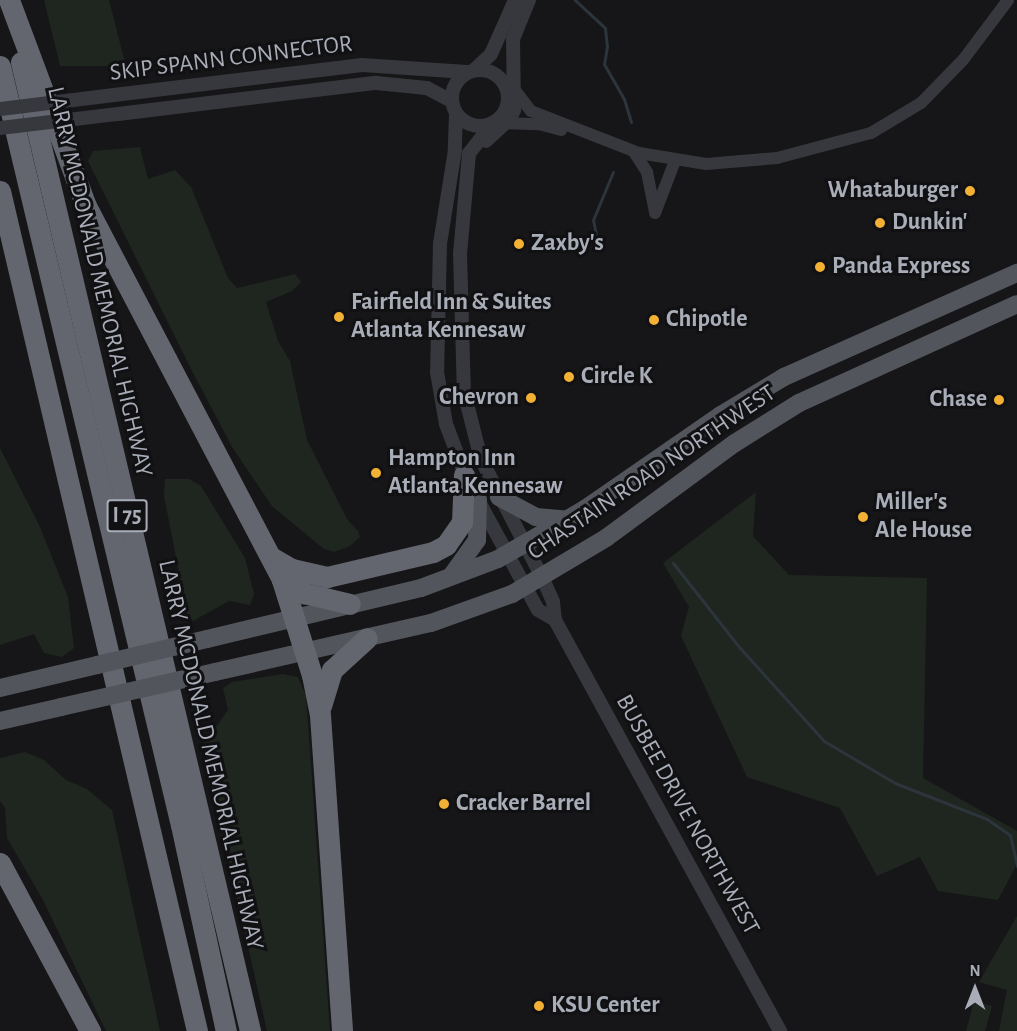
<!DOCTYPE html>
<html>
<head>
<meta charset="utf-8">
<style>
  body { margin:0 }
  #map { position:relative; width:1017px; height:1031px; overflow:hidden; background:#161618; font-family:"Alegreya Sans",sans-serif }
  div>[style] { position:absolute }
  .green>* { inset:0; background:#1e261f }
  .stream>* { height:3px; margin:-1.5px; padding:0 1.5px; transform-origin:1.5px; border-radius:1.5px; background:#2c353c }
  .minor>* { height:12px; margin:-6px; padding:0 6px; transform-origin:6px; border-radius:6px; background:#37383d }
  .tertiary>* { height:14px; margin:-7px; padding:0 7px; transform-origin:7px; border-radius:7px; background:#37383d }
  .tertiary>.ring { margin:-7px; padding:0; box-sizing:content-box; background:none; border:14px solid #37383d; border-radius:50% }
  .primary>* { height:18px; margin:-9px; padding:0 9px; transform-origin:9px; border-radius:9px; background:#53555c }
  .motorway>* { height:21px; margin:-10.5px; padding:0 10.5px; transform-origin:10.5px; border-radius:10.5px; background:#63666e }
  .tertiary-bridge>* { height:14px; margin:-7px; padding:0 7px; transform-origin:7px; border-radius:7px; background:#37383d }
  .primary-bridge>* { height:18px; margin:-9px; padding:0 9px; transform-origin:9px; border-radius:9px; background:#53555c }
  .dots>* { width:16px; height:16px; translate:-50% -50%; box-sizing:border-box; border:3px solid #111113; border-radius:50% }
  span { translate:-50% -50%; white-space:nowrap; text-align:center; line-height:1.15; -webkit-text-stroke:6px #111113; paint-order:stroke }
  .shield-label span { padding:2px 4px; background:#111113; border:2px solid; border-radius:4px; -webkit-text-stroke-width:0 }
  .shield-label { font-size:22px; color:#a8adb8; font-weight:700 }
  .street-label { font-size:24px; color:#a8adb8 }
  .poi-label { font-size:24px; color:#a8adb8; font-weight:700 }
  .right { translate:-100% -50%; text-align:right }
  .left { translate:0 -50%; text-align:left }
  .north { position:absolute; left:945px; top:959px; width:60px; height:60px; -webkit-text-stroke:4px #111113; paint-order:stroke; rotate:0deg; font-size:16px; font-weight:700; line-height:24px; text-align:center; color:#a8adb8 }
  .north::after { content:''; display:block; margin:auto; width:21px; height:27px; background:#a8adb8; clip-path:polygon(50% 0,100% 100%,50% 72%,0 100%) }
</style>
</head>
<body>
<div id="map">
  <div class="green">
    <div style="clip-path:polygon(44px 0,109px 0,126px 66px,60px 66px)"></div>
    <div style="clip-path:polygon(140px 147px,148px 179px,175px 170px,191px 187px,228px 278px,237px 288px,295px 274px,301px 282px,292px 291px,266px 302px,278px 341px,290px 361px,307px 440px,347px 519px,358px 531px,360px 537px,350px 546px,334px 552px,324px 549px,272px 506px,232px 447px,190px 367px,88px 161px,93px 151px)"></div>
    <div style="clip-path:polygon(0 448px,40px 527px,68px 597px,74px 648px,62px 657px,44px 653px,34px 634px,0 645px)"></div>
    <div style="clip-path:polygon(165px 479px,189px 479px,201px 486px,245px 558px,254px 594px,250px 605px,229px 601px,193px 621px,187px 613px,164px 496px)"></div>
    <div style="clip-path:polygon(756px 492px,753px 536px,789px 575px,927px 578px,923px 778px,1017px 831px,1017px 864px,998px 900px,938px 891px,920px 857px,877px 876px,840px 808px,747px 777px,681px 636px,689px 607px,663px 563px)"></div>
    <div style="clip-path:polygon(283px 674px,298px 677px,306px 696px,330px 1031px,267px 1031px,203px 745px,228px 710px,223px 688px,232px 682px)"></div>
    <div style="clip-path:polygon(25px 752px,44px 760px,66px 780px,87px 789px,112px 810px,160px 1031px,106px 1031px,43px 900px,7px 838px,5px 808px,0 801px,0 758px)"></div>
    <div style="clip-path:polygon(1017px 916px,1017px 1031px,999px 1031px,1007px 990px,979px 982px)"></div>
    <div style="clip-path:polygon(974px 1001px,992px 1006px,985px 1031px,966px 1031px)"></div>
  </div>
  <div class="stream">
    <div style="left:575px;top:0;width:41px;rotate:43deg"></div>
    <div style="left:605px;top:28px;width:18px;rotate:84deg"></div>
    <div style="left:607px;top:46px;width:18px;rotate:99deg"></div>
    <div style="left:604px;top:64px;width:40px;rotate:60.3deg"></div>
    <div style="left:624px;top:99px;width:24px;rotate:73deg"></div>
    <div style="left:598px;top:247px;width:27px;rotate:-100deg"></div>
    <div style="left:593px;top:220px;width:52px;rotate:-67.4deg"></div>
    <div style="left:673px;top:563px;width:108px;rotate:51.8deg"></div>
    <div style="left:740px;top:648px;width:125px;rotate:47.9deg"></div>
    <div style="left:824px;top:741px;width:82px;rotate:30.6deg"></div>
    <div style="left:895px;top:783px;width:99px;rotate:21.4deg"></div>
    <div style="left:987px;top:819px;width:28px;rotate:35deg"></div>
    <div style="left:1010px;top:835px;width:32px;rotate:77deg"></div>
  </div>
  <div class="minor">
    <div style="left:515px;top:90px;width:26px;rotate:53deg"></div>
    <div style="left:531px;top:111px;width:116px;rotate:21.3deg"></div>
    <div style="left:639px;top:153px;width:68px;rotate:9.3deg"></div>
    <div style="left:706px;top:164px;width:71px;rotate:-4.8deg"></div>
    <div style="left:777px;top:158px;width:97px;rotate:-14.9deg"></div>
    <div style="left:871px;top:133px;width:58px;rotate:-31deg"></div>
    <div style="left:921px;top:103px;width:60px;rotate:-45.7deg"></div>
    <div style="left:963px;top:60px;width:75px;rotate:-53.1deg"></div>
    <div style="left:501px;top:123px;width:38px;rotate:2deg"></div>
    <div style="left:539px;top:124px;width:23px;rotate:15deg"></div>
    <div style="left:634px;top:152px;width:24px;rotate:57deg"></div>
    <div style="left:647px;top:172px;width:41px;rotate:78.7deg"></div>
    <div style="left:655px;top:213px;width:56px;rotate:-69deg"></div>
  </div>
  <div class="tertiary">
    <div class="ring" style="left:452px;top:70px;width:42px;height:42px"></div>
    <div style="left:474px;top:70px;width:23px;rotate:-43deg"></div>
    <div style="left:491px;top:54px;width:59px;rotate:-66deg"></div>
    <div style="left:114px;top:95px;width:250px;rotate:-6.9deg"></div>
    <div style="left:362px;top:65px;width:105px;rotate:3.8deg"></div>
    <div style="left:118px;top:114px;width:260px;rotate:-6.9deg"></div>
    <div style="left:376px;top:83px;width:51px;rotate:5.6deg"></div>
    <div style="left:427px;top:88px;width:27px;rotate:28deg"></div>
    <div style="left:456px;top:114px;width:36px;rotate:92deg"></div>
    <div style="left:455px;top:150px;width:95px;rotate:99.1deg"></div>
    <div style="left:440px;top:244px;width:128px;rotate:91.3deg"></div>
    <div style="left:437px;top:372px;width:53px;rotate:80.2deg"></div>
    <div style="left:446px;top:424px;width:60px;rotate:69.4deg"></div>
    <div style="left:492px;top:124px;width:37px;rotate:128deg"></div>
    <div style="left:469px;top:153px;width:100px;rotate:95.1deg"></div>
    <div style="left:460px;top:253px;width:139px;rotate:88.4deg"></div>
    <div style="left:464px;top:392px;width:69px;rotate:75.8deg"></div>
    <div style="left:481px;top:459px;width:133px;rotate:62.7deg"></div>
    <div style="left:542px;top:577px;width:27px;rotate:66deg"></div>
    <div style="left:553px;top:602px;width:18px;rotate:84deg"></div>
    <div style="left:555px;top:620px;width:469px;rotate:61.3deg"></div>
    <div style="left:486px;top:141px;width:33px;rotate:-43deg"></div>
    <div style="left:510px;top:119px;width:10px;rotate:-66deg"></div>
    <div style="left:514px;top:110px;width:71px;rotate:-90.8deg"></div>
    <div style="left:513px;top:39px;width:42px;rotate:-67.7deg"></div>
    <div style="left:478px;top:500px;width:125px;rotate:61.4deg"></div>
    <div style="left:538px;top:610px;width:20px;rotate:30deg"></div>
  </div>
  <div class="primary">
    <div style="left:499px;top:497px;width:42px;rotate:28.4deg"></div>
    <div style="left:536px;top:517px;width:32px;rotate:5deg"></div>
    <div style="left:452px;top:575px;width:43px;rotate:-54.5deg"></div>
    <div style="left:477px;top:540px;width:40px;rotate:-88.6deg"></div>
    <div style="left:207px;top:639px;width:220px;rotate:-13.4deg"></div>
    <div style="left:421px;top:588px;width:82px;rotate:-20.6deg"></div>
    <div style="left:498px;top:559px;width:100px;rotate:-29.9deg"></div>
    <div style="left:585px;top:509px;width:165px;rotate:-34.7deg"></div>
    <div style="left:721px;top:415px;width:74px;rotate:-31.1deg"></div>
    <div style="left:784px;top:377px;width:255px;rotate:-24.1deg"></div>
    <div style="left:215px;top:672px;width:221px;rotate:-12.8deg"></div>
    <div style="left:431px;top:623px;width:86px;rotate:-19.7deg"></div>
    <div style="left:512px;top:594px;width:109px;rotate:-30.8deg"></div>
    <div style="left:606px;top:538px;width:160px;rotate:-36.4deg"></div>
    <div style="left:735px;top:443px;width:75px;rotate:-32deg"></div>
    <div style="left:799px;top:403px;width:239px;rotate:-24.4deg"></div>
    <div style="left:0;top:688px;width:100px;rotate:-13.3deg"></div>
    <div style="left:0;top:721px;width:63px;rotate:-12.9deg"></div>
  </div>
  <div class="motorway">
    <div style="left:9px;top:0;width:220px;rotate:69.5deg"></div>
    <div style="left:86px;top:206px;width:422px;rotate:62.3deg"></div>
    <div style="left:282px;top:580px;width:100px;rotate:72.5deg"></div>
    <div style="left:312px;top:675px;width:41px;rotate:78.7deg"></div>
    <div style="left:320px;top:715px;width:317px;rotate:86deg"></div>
    <div style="left:21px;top:62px;width:996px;rotate:76.7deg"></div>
    <div style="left:0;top:66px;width:780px;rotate:76.59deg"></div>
    <div style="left:181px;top:825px;width:211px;rotate:77.7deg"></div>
    <div style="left:0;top:191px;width:863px;rotate:76.8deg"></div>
    <div style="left:271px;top:557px;width:24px;rotate:30deg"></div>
    <div style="left:292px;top:569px;width:36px;rotate:13deg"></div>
    <div style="left:327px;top:577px;width:109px;rotate:-13.3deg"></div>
    <div style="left:433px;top:552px;width:15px;rotate:-28deg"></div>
    <div style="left:446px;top:545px;width:28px;rotate:-55deg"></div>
    <div style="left:462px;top:522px;width:47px;rotate:-87.6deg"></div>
    <div style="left:282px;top:580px;width:26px;rotate:31deg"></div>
    <div style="left:304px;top:593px;width:47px;rotate:13.4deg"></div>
    <div style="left:321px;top:706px;width:38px;rotate:-73deg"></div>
    <div style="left:332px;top:670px;width:47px;rotate:-42.4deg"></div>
    <div style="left:0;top:863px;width:191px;rotate:61.8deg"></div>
  </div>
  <div class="tertiary-bridge">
    <div style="left:0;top:109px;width:115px;rotate:-7deg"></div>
    <div style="left:0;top:128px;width:119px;rotate:-6.8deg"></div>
  </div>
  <div class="primary-bridge">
    <div style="left:97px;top:665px;width:113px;rotate:-13.3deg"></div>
    <div style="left:61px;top:707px;width:158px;rotate:-12.8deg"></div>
  </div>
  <div class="dots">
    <div style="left:970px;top:191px;background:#f2b134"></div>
    <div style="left:880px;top:223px;background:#f2b134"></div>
    <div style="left:519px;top:244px;background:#f2b134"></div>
    <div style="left:820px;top:267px;background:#f2b134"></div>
    <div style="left:339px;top:317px;background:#f2b134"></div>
    <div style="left:654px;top:320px;background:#f2b134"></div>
    <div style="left:569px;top:377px;background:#f2b134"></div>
    <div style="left:531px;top:398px;background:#f2b134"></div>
    <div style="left:999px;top:400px;background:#f2b134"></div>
    <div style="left:376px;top:473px;background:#f2b134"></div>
    <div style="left:863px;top:517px;background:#f2b134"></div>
    <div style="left:444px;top:804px;background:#f2b134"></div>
    <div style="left:539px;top:1006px;background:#f2b134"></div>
  </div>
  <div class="shield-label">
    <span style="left:127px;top:516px">I 75</span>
  </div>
  <div class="street-label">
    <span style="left:231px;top:59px;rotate:-7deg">SKIP SPANN CONNECTOR</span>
    <span style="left:99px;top:282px;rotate:77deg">LARRY MCDONALD MEMORIAL HIGHWAY</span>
    <span style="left:652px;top:473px;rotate:-34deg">CHASTAIN ROAD NORTHWEST</span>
    <span style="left:210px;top:755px;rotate:77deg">LARRY MCDONALD MEMORIAL HIGHWAY</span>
    <span style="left:687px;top:815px;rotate:61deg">BUSBEE DRIVE NORTHWEST</span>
  </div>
  <div class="poi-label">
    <span class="right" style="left:958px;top:191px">Whataburger</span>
    <span class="left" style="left:892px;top:223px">Dunkin'</span>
    <span class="left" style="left:531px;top:244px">Zaxby's</span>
    <span class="left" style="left:832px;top:267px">Panda Express</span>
    <span class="left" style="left:351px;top:317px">Fairfield Inn &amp; Suites<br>Atlanta Kennesaw</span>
    <span class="left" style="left:666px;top:320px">Chipotle</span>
    <span class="left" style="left:581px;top:377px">Circle K</span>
    <span class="right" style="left:519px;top:398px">Chevron</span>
    <span class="right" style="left:987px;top:400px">Chase</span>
    <span class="left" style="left:388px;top:473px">Hampton Inn<br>Atlanta Kennesaw</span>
    <span class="left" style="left:875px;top:517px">Miller's<br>Ale House</span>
    <span class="left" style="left:456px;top:804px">Cracker Barrel</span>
    <span class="left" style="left:551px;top:1006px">KSU Center</span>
  </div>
  <div class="north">N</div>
</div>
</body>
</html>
